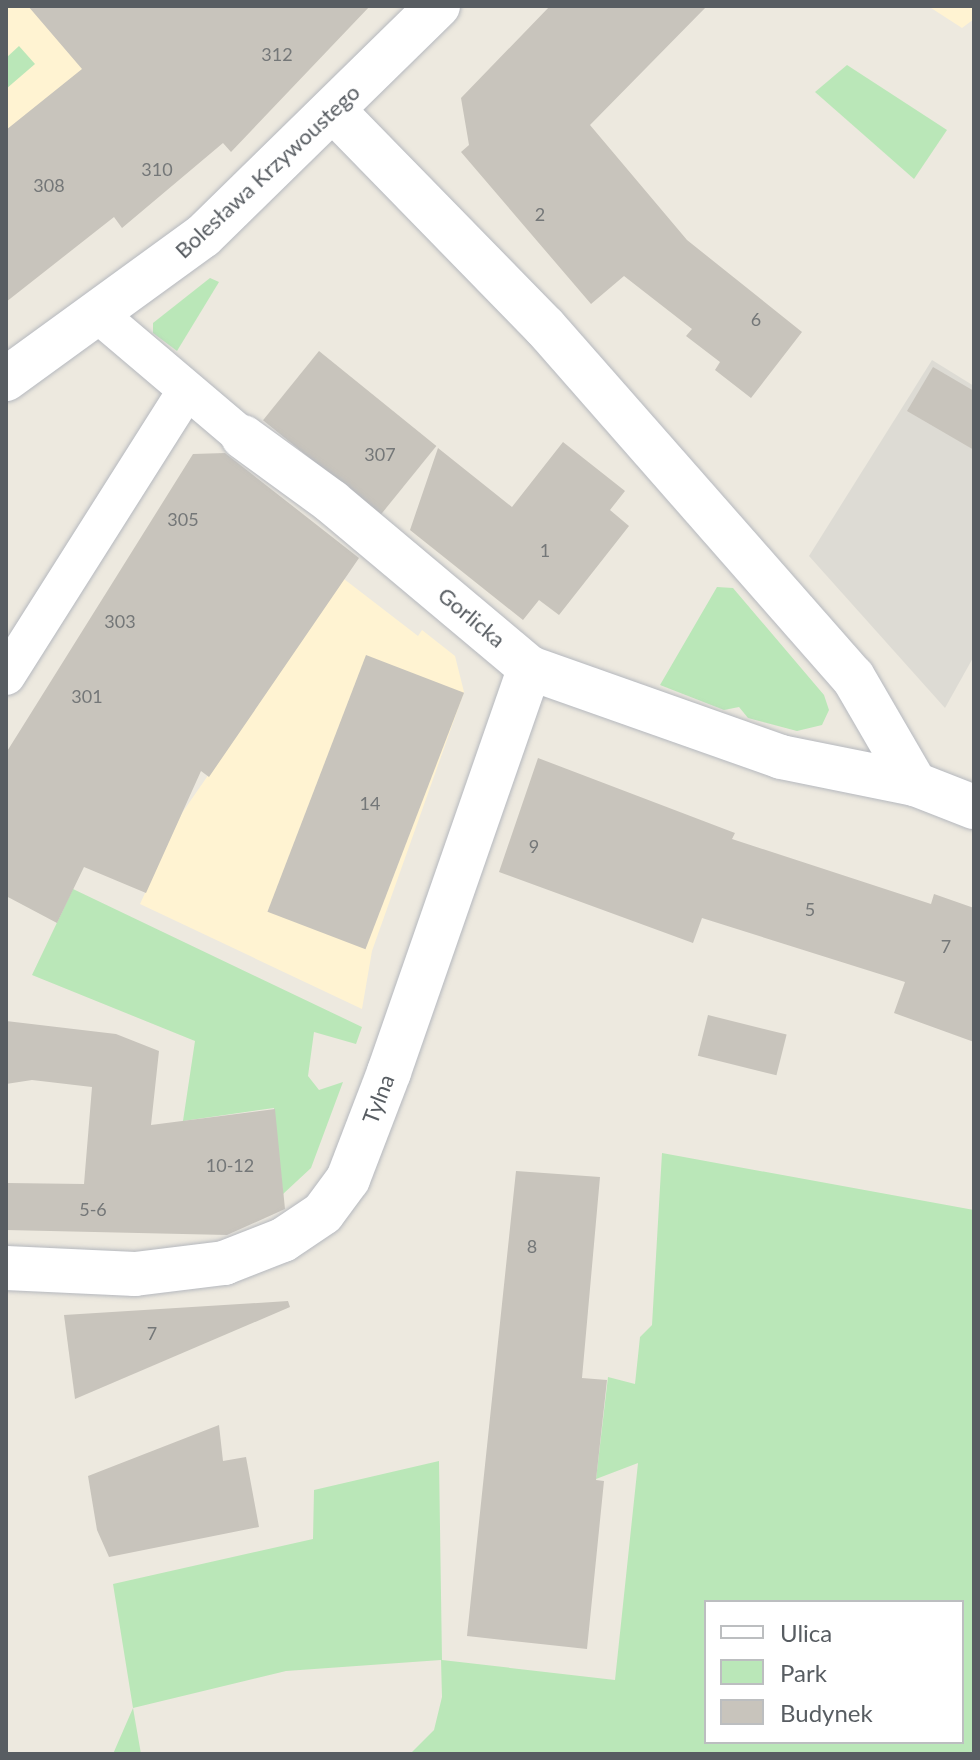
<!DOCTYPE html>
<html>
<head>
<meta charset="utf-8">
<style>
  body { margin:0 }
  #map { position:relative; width:980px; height:1760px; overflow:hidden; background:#ede9df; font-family:Lato,sans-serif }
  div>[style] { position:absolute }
  .commercial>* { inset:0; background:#fff3d2 }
  .industrial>* { inset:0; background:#dddbd4 }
  .green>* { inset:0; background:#bae7b8 }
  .building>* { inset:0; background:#c8c4bc; transform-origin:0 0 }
  .roads { filter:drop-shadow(0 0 2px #b5b8be) drop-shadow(0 0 2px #b5b8be) }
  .pedestrian>* { height:38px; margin:-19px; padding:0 19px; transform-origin:19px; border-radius:19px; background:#fff }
  .minor>* { height:44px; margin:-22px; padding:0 22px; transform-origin:22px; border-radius:22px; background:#fff }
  span { translate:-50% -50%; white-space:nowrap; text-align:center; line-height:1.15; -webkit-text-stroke:7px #fff; paint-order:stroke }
  .number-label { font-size:18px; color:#747778 }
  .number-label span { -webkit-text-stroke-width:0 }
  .street-label { font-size:22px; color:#585d62 }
  .frame { position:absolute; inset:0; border:8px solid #585d62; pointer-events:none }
  .legend { position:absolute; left:704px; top:1600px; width:260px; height:144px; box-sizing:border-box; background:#fff; border:2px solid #bcbec0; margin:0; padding:10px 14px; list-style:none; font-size:24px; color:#585d62 }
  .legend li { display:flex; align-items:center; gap:16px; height:40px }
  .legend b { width:40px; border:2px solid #bcbec0 }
</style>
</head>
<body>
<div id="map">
  <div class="commercial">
    <div style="clip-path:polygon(6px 6px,231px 6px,6px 130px)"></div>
    <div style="clip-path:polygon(928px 6px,974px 6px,974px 19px,962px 28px)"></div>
    <div style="clip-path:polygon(344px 579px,418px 636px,422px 630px,455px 656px,464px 692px,372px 951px,362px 1009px,140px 904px,182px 813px)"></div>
  </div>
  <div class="industrial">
    <div style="clip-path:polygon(932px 360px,974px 386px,974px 656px,945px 708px,809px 556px)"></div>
  </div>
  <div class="green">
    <div style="clip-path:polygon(19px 46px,35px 64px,6px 89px,6px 58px)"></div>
    <div style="clip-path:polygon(847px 65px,947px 130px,914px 179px,815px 92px)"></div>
    <div style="clip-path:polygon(210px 278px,219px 282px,177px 351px,153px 333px,153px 323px)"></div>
    <div style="clip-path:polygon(717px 587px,733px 588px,824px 695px,829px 710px,822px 725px,797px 731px,748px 718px,739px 707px,724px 710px,660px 685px)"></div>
    <div style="clip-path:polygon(73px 889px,362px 1027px,356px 1044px,314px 1032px,308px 1076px,319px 1090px,343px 1082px,311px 1168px,283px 1194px,274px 1108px,183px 1121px,195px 1041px,32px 975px)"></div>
    <div style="clip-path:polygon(evenodd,662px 1153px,974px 1210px,974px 1754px,410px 1754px,434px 1730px,442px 1697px,441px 1660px,286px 1671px,133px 1708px,141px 1754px,113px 1754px,133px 1708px,113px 1584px,313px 1539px,314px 1490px,439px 1461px,442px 1660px,615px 1680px,638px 1463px,596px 1479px,608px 1377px,635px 1384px,640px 1337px,652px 1325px,662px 1153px,706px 1602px,962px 1602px,962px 1742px,706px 1742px,706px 1602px)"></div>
  </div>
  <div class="building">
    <div style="clip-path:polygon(28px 6px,370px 6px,231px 152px,223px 143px,122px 228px,114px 217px,6px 302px,6px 130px,82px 69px)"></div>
    <div style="clip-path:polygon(550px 6px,707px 6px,590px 125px,687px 240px,802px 332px,751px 398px,715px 370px,720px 362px,686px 336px,692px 329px,624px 276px,591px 304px,461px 152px,469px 145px,461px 98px)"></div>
    <div style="left:319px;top:351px;width:151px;height:89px;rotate:39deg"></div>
    <div style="clip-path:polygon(933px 367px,974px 391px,974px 450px,907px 411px)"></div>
    <div style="clip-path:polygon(563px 442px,625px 491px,610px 510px,629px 526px,559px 615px,539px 600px,523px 620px,410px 530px,438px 448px,512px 507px)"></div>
    <div style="clip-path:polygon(225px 453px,359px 558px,209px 777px,201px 771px,146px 893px,84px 867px,57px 923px,6px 896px,6px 753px,193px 454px)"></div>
    <div style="left:366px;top:655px;width:105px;height:275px;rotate:21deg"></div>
    <div style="clip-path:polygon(538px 758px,735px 833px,732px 839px,931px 904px,934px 894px,974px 908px,974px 1042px,894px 1013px,905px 982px,702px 918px,693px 943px,499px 872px)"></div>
    <div style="left:708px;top:1015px;width:81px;height:42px;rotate:14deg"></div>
    <div style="clip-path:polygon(6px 1021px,116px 1034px,159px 1051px,151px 1125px,275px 1109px,285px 1209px,227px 1235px,6px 1230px,7px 1183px,84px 1184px,92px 1087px,32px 1080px,6px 1084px)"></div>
    <div style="clip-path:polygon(516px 1171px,600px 1177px,582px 1378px,607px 1380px,596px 1480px,604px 1481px,587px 1649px,467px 1636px)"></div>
    <div style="clip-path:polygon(288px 1301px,290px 1307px,75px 1399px,64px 1315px)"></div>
    <div style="clip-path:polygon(219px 1425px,223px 1461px,246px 1457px,259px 1527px,109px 1557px,97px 1530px,88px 1476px)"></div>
  </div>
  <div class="roads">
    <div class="pedestrian">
      <div style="left:99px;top:315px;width:189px;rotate:40.3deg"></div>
      <div style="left:6px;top:676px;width:338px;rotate:-57.7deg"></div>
    </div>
    <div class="minor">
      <div style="left:334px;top:111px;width:302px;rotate:45.7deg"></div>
      <div style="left:545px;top:327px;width:466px;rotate:48.7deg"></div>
      <div style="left:853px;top:677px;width:124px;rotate:59.9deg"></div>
      <div style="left:6px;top:379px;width:243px;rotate:-36deg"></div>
      <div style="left:203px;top:236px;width:329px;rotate:-44.4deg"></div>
      <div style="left:243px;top:437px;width:110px;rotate:36.1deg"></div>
      <div style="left:332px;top:502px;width:258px;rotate:40deg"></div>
      <div style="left:530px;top:668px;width:266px;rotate:19.5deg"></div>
      <div style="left:781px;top:757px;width:137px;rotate:11.4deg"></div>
      <div style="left:915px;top:784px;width:63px;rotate:21.3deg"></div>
      <div style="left:6px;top:1268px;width:129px;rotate:2.7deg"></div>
      <div style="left:135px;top:1274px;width:90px;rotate:-7deg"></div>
      <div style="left:224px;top:1263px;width:63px;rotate:-21.3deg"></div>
      <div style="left:283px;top:1240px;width:48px;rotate:-34deg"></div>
      <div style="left:323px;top:1213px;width:42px;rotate:-53.7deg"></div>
      <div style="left:348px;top:1179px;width:115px;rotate:-69deg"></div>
      <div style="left:389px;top:1072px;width:428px;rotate:-70.8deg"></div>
    </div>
  </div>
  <div class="number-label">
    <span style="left:277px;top:54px">312</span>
    <span style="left:157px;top:169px">310</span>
    <span style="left:49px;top:185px">308</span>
    <span style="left:540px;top:214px">2</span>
    <span style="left:756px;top:319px">6</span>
    <span style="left:380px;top:454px">307</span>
    <span style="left:183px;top:519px">305</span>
    <span style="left:545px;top:550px">1</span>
    <span style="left:120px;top:621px">303</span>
    <span style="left:87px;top:696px">301</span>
    <span style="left:370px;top:803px">14</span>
    <span style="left:534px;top:846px">9</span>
    <span style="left:810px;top:909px">5</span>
    <span style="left:946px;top:946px">7</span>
    <span style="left:230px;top:1165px">10-12</span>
    <span style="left:93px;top:1209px">5-6</span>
    <span style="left:532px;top:1246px">8</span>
    <span style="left:152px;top:1333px">7</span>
  </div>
  <div class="street-label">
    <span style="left:267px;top:171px;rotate:-43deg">Bolesława Krzywoustego</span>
    <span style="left:472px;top:617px;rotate:40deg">Gorlicka</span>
    <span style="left:378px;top:1099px;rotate:-69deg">Tylna</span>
  </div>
  <div class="frame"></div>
  <ul class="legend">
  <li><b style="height:10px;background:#fff"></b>Ulica</li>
  <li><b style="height:22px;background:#bae7b8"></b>Park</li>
  <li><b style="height:22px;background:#c8c4bc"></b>Budynek</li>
  </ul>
</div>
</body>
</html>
